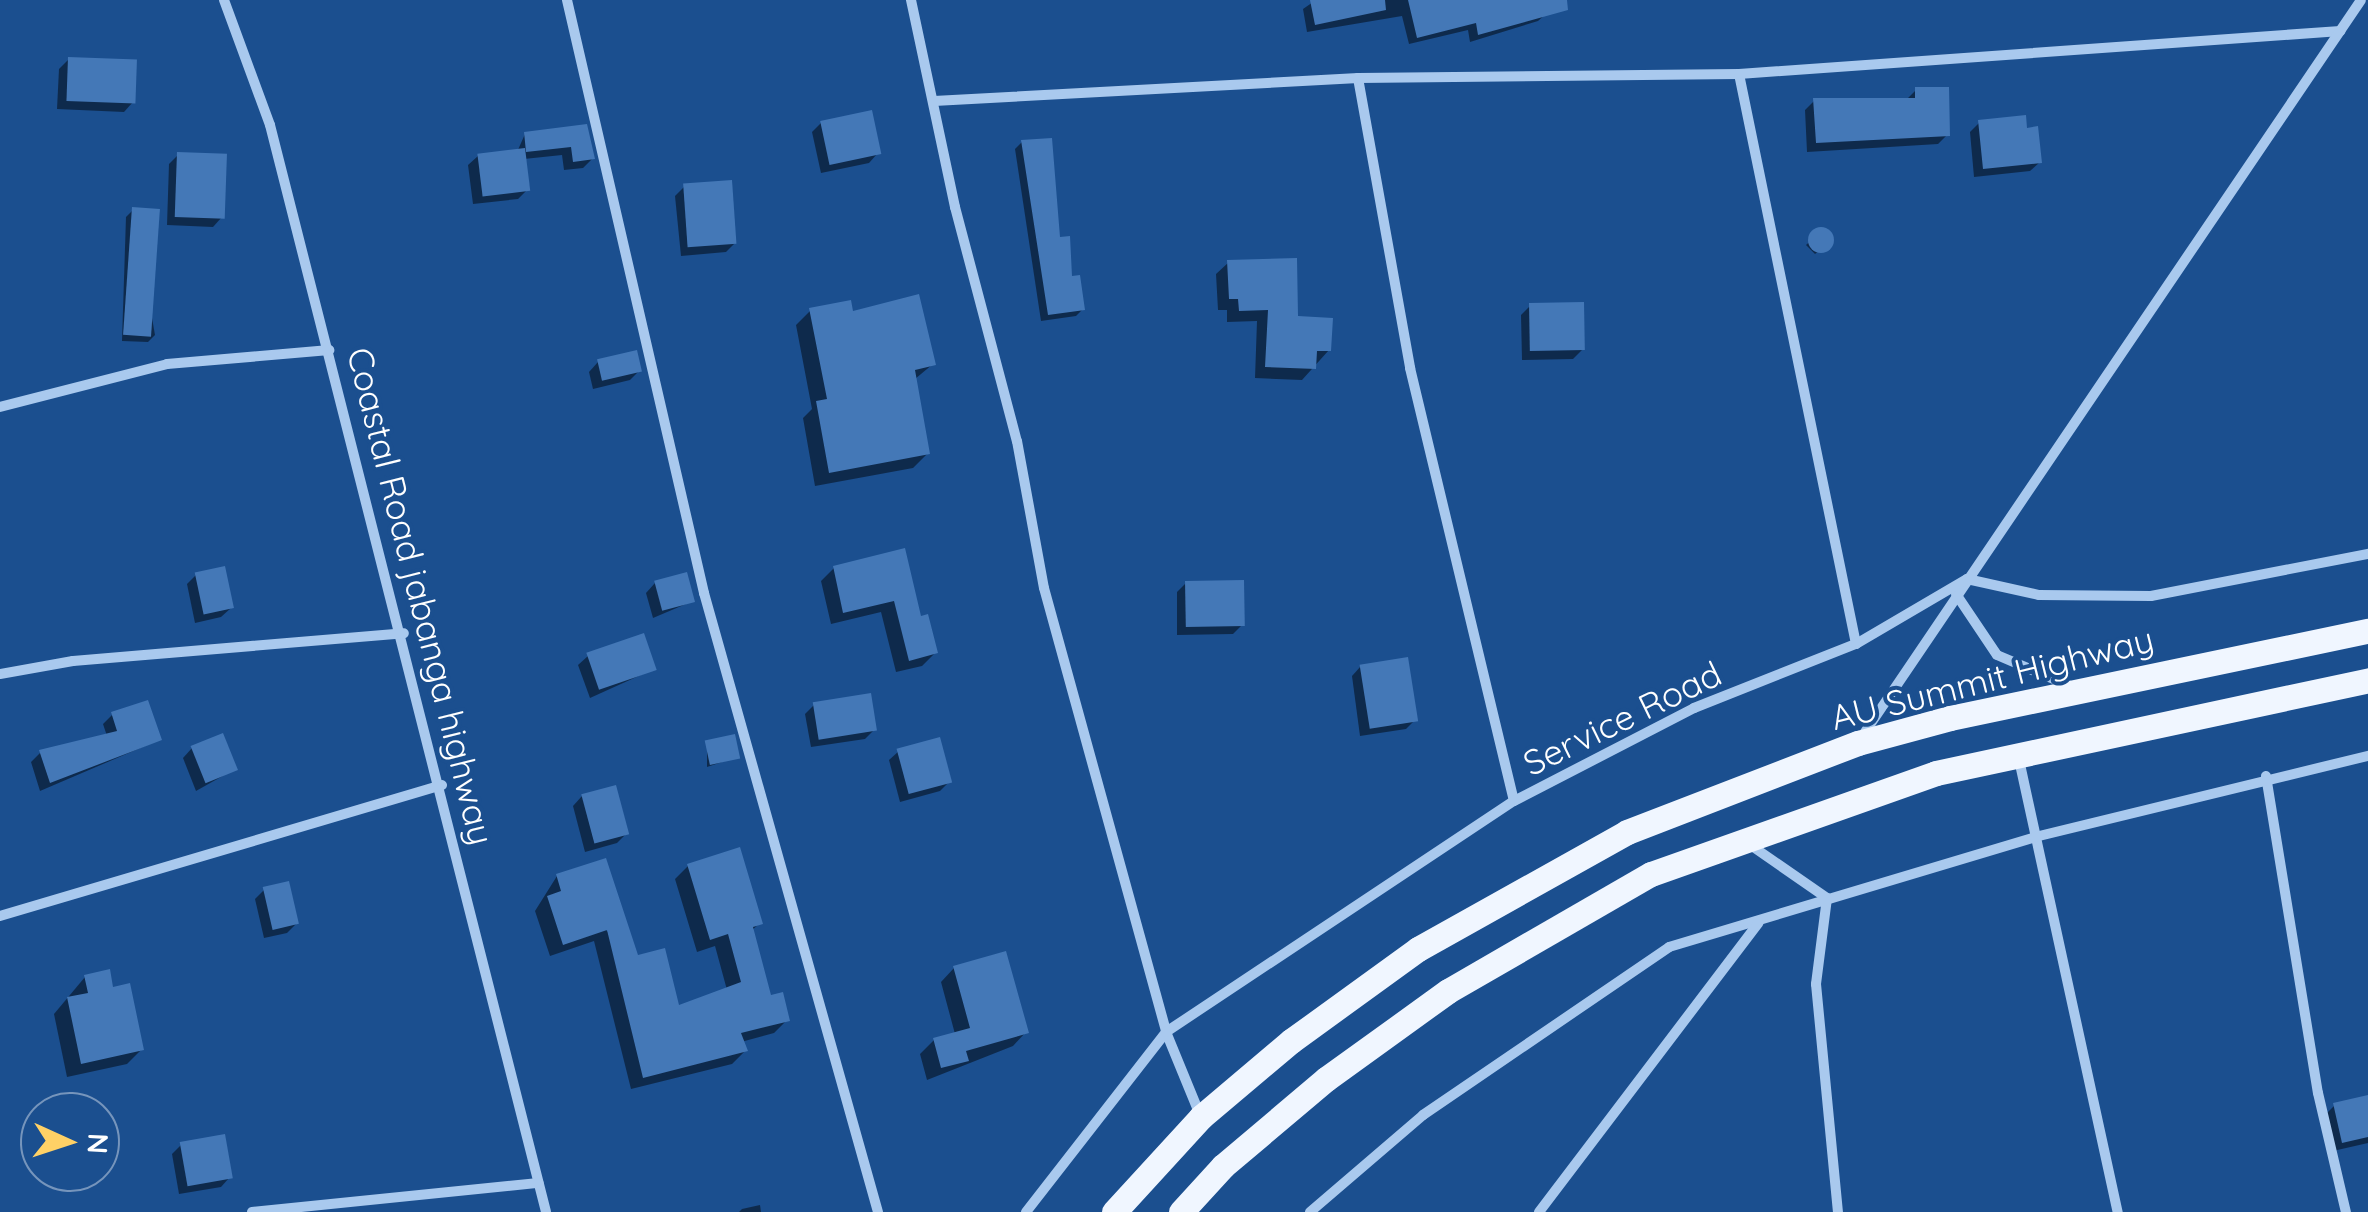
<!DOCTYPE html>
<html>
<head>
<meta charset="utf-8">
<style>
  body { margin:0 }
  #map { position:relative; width:2368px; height:1212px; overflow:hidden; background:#1b4f8f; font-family:Quicksand,sans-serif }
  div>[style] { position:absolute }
  .shadow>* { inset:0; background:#0007 }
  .building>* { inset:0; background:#4478b7; transform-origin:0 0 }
  .round { border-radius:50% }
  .minor>* { height:10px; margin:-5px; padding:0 5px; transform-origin:5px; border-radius:5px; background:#a9c9ee }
  .primary>* { height:25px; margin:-12.5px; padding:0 12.5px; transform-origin:12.5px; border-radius:12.5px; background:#f0f6ff }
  span { translate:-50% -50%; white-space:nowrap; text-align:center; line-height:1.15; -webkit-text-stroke:8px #1b4f8f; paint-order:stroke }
  .street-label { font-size:35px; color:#fff }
  .north { position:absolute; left:20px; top:1092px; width:100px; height:100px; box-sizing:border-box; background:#1b4f8f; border:2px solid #7695bc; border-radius:50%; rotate:93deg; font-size:28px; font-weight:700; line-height:40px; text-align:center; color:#fff }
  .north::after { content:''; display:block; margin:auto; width:35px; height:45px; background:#ffd166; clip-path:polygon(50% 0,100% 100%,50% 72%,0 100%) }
</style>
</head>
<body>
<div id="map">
  <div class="shadow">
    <div style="clip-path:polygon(1544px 0,1547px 13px,1538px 21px,1470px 42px,1468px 30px,1409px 44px,1402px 16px,1307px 32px,1303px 9px,1316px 0)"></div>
    <div style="clip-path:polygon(69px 59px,133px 102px,124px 112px,57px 109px,59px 69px)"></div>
    <div style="clip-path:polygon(1916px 90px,1947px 135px,1938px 144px,1807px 152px,1805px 110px,1814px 101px,1907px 99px)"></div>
    <div style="clip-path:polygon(821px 123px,878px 153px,869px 163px,821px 173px,812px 132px)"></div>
    <div style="clip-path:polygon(1979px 123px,2040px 162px,2030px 171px,1974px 177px,1970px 132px)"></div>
    <div style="clip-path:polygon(585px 127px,592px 159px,583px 168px,564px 170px,562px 155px,524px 159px,527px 190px,518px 199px,473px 204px,468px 165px,478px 156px,517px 152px,525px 134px)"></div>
    <div style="clip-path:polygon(1022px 142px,1083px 309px,1076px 316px,1041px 321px,1015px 149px)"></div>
    <div style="clip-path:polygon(178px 155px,222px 217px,213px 227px,167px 225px,169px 164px)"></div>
    <div style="clip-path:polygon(684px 187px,735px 243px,726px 252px,681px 256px,675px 196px)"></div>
    <div style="clip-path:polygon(133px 210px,155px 335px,148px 342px,122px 341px,126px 217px)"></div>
    <div style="clip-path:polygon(1823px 230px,1830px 242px,1815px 254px,1806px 245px)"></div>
    <div style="clip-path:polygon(1229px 262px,1329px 350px,1302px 380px,1255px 378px,1257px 321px,1227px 322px,1227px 310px,1218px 310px,1216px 274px)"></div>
    <div style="clip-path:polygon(1530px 306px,1583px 349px,1573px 359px,1522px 360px,1521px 315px)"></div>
    <div style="clip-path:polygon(811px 310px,851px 314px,933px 364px,915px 379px,927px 454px,913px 468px,815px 486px,803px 418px,812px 409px,796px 325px)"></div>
    <div style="clip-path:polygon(598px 362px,640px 370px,630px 380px,593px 389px,589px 372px)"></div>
    <div style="clip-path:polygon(903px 551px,919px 619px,935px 653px,922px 666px,896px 672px,881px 612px,831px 624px,821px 581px,834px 568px)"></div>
    <div style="clip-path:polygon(196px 575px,231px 608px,221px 617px,195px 623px,187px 584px)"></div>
    <div style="clip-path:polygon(655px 583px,693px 601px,653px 618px,646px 593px)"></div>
    <div style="clip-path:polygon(1186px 583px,1242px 625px,1233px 634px,1177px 635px,1177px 592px)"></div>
    <div style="clip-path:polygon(588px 656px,654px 669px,590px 698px,578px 665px)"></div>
    <div style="clip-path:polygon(1361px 666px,1415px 720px,1406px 729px,1360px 736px,1352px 676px)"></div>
    <div style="clip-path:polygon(815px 704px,874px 730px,865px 739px,811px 747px,805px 714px)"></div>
    <div style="clip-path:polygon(112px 715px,159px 740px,40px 791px,31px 762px,41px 752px,107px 736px,103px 724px)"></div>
    <div style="clip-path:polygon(707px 743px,737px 757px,707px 767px)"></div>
    <div style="clip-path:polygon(192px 748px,235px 769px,196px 791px,183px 758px)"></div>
    <div style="clip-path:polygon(899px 751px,950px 781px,940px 791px,900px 802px,889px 760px)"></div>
    <div style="clip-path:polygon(582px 796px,626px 834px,617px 843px,585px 852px,573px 806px)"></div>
    <div style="clip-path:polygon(688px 866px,760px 923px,751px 931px,769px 998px,787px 1020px,774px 1033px,741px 1042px,745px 1051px,732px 1064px,631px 1089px,594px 941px,550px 956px,535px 911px,557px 876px,677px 1008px,727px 990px,715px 946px,697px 952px,675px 879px)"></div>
    <div style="clip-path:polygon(264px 890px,296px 924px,287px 933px,264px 938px,255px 899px)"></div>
    <div style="clip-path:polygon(954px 968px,1026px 1032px,1013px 1046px,927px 1080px,920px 1054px,934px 1040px,955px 1034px,941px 982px)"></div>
    <div style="clip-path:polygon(85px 977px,111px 990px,142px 1049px,127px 1064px,67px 1077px,54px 1014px)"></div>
    <div style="clip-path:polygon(2368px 1098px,2368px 1143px,2333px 1151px,2325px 1115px,2334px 1106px)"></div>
    <div style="clip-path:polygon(182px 1144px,230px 1177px,221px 1187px,179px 1194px,172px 1154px)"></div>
    <div style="clip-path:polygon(760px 1205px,761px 1212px,739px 1212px,742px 1209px)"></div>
  </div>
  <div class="building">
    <div style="clip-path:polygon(1310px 0,1385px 0,1386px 10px,1315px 25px)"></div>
    <div style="clip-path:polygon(1408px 0,1567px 0,1568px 10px,1478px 35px,1476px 23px,1417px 38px)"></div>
    <div style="left:68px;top:57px;width:69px;height:44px;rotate:2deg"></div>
    <div style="clip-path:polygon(1915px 87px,1949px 87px,1950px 136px,1816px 143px,1813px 98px,1915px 98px)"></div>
    <div style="left:872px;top:110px;width:45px;height:53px;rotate:78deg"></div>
    <div style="clip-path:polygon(2026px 115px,2027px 128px,2038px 126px,2042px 163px,1983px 169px,1978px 120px)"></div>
    <div style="clip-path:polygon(587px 124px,595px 159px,573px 162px,571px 147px,526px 152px,524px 132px)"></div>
    <div style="clip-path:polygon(1052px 138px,1060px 237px,1070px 236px,1072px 276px,1080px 275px,1085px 310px,1048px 315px,1021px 140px)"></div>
    <div style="left:525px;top:148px;width:43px;height:48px;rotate:83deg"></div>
    <div style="left:177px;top:152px;width:50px;height:65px;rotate:2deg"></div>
    <div style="left:732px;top:180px;width:64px;height:49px;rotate:86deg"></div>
    <div style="left:132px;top:207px;width:28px;height:128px;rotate:4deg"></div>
    <div class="round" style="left:1808px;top:227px;width:26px;height:26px"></div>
    <div style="clip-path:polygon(1297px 258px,1298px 316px,1333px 318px,1331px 351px,1317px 351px,1316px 369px,1265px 367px,1268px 310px,1239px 311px,1238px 299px,1229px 299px,1227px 260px)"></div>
    <div style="clip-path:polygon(919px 294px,936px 365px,915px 370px,930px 454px,829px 473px,816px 401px,827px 399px,809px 308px,851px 300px,853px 311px)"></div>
    <div style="left:1584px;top:302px;width:48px;height:55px;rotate:89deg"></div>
    <div style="left:637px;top:350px;width:22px;height:41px;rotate:77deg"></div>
    <div style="clip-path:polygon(905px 548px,921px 616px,928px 614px,938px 653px,909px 661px,894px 601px,843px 613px,833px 566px)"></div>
    <div style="left:225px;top:566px;width:43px;height:31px;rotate:78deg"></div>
    <div style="left:687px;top:572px;width:31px;height:34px;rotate:75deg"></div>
    <div style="left:1244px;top:580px;width:46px;height:59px;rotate:89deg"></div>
    <div style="left:644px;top:633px;width:39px;height:61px;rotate:71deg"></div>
    <div style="left:1408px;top:657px;width:65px;height:49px;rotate:81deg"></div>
    <div style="left:871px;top:693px;width:38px;height:59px;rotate:81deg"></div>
    <div style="clip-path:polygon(148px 700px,162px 740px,50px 783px,39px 750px,117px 731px,111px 712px)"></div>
    <div style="left:223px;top:733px;width:40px;height:35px;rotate:68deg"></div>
    <div style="left:735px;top:734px;width:25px;height:31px;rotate:78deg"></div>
    <div style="left:940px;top:737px;width:47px;height:45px;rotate:75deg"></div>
    <div style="left:616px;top:785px;width:51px;height:36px;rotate:75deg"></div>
    <div style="clip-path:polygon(740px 847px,763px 924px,753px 927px,771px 995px,783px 992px,790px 1021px,741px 1033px,748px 1051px,643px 1078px,607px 930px,563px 945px,547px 896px,561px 891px,556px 874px,606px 858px,638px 955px,665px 948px,679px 1005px,741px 982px,728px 934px,710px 940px,687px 864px)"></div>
    <div style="left:289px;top:881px;width:44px;height:27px;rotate:77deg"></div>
    <div style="clip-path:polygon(1006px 951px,1029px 1033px,966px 1051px,969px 1061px,941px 1068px,933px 1038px,970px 1028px,953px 966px)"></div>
    <div style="clip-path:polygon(110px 969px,113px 987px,130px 983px,144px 1050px,81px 1064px,67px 997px,88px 993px,84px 975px)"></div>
    <div style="clip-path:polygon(2368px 1095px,2368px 1137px,2342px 1143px,2333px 1103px)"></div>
    <div style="left:225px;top:1134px;width:45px;height:46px;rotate:80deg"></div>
  </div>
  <div class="minor">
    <div style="left:224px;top:0;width:133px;rotate:69.8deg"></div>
    <div style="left:270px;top:125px;width:1121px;rotate:75.75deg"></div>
    <div style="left:567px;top:0;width:609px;rotate:76.99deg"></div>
    <div style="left:704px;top:593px;width:643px;rotate:74.3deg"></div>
    <div style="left:911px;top:0;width:212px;rotate:78deg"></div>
    <div style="left:955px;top:207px;width:242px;rotate:75.2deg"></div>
    <div style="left:1017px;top:441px;width:149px;rotate:79.6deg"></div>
    <div style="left:1044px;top:588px;width:460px;rotate:74.6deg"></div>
    <div style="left:1166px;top:1032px;width:90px;rotate:67.7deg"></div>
    <div style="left:1739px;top:74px;width:582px;rotate:78.4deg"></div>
    <div style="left:1358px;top:78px;width:295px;rotate:79.8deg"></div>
    <div style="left:1410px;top:368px;width:445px;rotate:76.5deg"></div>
    <div style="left:934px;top:101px;width:425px;rotate:-3.1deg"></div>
    <div style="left:1358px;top:78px;width:381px;rotate:-0.6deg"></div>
    <div style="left:1739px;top:74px;width:603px;rotate:-4.09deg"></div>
    <div style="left:0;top:407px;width:172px;rotate:-14.4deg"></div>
    <div style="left:167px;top:364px;width:163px;rotate:-4.9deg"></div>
    <div style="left:1956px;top:594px;width:73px;rotate:56.1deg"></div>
    <div style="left:1997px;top:655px;width:79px;rotate:23deg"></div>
    <div style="left:0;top:674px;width:74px;rotate:-10.1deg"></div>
    <div style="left:73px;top:661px;width:332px;rotate:-4.8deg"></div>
    <div style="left:1861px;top:738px;width:891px;rotate:-55.88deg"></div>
    <div style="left:2018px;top:755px;width:468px;rotate:77.7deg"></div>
    <div style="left:2266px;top:776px;width:321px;rotate:80.7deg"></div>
    <div style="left:2318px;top:1093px;width:122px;rotate:76.8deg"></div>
    <div style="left:1749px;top:844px;width:95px;rotate:34.7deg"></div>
    <div style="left:1827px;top:898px;width:87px;rotate:97.3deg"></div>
    <div style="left:1816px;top:984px;width:229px;rotate:84.5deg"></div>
    <div style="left:0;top:916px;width:461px;rotate:-16.5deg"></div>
    <div style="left:252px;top:1212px;width:288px;rotate:-5.8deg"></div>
    <div style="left:1026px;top:1212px;width:228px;rotate:-52.1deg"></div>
    <div style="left:1166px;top:1032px;width:418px;rotate:-33.6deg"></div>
    <div style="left:1514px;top:801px;width:203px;rotate:-27.3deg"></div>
    <div style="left:1694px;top:708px;width:174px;rotate:-21.6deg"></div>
    <div style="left:1856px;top:644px;width:129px;rotate:-30.4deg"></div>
    <div style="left:1967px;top:579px;width:74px;rotate:12.5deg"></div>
    <div style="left:2039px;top:595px;width:112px;rotate:0.5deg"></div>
    <div style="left:2151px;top:596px;width:221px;rotate:-11deg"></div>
    <div style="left:1310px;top:1212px;width:149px;rotate:-40.6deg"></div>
    <div style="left:1423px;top:1115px;width:298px;rotate:-34.3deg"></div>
    <div style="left:1669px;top:947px;width:382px;rotate:-16.7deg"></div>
    <div style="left:2035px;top:837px;width:343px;rotate:-13.7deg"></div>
    <div style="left:1539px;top:1212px;width:363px;rotate:-52.8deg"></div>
  </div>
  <div class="primary">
    <div style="left:1114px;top:1212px;width:129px;rotate:-47.5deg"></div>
    <div style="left:1201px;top:1117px;width:118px;rotate:-40.2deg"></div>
    <div style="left:1291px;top:1041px;width:157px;rotate:-35.9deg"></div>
    <div style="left:1418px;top:949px;width:240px;rotate:-29.2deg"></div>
    <div style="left:1627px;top:832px;width:248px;rotate:-21.1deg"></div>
    <div style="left:1858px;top:743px;width:95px;rotate:-15.2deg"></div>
    <div style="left:1950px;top:718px;width:427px;rotate:-11.8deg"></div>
    <div style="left:1181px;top:1212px;width:62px;rotate:-47.6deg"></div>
    <div style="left:1223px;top:1166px;width:135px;rotate:-40.2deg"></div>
    <div style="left:1326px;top:1079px;width:150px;rotate:-35.8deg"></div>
    <div style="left:1448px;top:991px;width:234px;rotate:-30deg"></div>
    <div style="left:1651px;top:874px;width:302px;rotate:-19.5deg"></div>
    <div style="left:1936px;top:773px;width:442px;rotate:-12.1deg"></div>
  </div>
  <div class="street-label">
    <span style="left:421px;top:596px;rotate:76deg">Coastal Road jabanga highway</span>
    <span style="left:1992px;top:678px;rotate:-14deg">AU Summit Highway</span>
    <span style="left:1622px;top:718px;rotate:-26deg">Service Road</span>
  </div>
  <div class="north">N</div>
</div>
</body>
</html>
